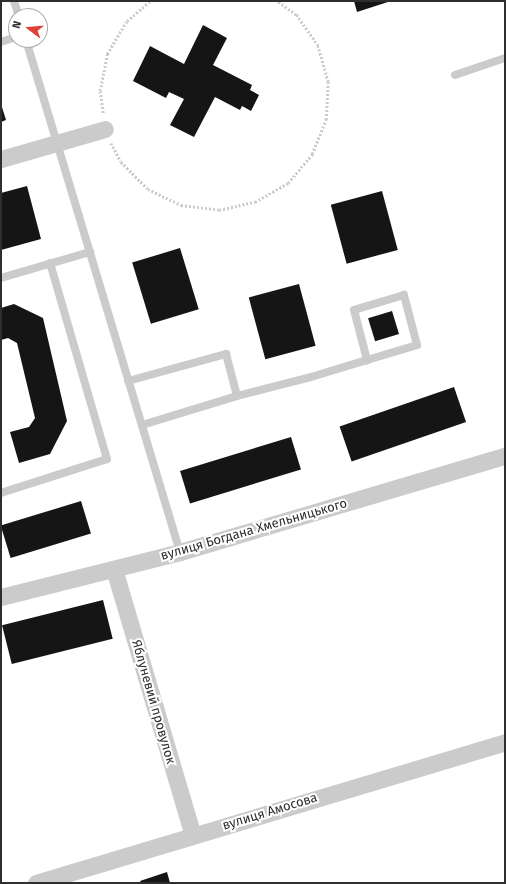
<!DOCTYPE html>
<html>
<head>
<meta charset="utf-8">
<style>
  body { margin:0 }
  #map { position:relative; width:506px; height:884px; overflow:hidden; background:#fff; font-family:"Fira Sans",sans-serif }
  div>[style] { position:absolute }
  .building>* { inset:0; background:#151515; transform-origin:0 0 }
  .path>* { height:2.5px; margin-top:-1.25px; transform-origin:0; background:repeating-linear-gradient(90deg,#cbcbcb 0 2px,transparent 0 4px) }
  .lane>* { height:8px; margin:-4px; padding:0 4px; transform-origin:4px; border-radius:4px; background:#cbcbcb }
  .street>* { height:17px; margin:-8.5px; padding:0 8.5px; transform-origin:8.5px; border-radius:8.5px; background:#cbcbcb }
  span { translate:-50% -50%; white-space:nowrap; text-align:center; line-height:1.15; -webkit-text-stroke:4px #fff; paint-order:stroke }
  .street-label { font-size:13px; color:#2e2e2e }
  .frame { position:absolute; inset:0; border:2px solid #2e2e2e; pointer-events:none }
  .north { position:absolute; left:8px; top:8px; width:40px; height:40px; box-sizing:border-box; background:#fff; border:1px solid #ababab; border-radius:50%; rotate:286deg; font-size:11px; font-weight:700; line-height:16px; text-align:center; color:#2e2e2e }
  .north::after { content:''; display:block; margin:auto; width:14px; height:18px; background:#df4135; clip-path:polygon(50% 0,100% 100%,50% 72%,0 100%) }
</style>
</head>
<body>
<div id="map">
  <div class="building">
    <div style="clip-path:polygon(354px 1px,391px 1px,357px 12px)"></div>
    <div style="clip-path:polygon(203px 25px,227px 38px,213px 65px,252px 85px,250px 90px,259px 95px,251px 111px,242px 106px,240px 110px,215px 97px,194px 137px,170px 125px,184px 99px,169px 92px,166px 98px,133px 81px,150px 46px,184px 64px)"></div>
    <div style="clip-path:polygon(1px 104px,6px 120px,1px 122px)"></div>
    <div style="clip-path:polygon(27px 186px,41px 239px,1px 250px,1px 193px)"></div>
    <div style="left:382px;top:191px;width:61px;height:53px;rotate:75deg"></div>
    <div style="left:180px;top:248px;width:64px;height:50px;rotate:73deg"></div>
    <div style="left:299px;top:284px;width:64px;height:52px;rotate:75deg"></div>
    <div style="clip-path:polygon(14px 304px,43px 318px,67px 421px,50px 454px,19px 463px,10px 432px,29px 427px,35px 418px,17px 343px,8px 338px,1px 340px,1px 308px)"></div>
    <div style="left:392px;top:311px;width:24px;height:25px;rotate:73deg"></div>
    <div style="left:454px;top:387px;width:37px;height:121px;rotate:71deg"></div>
    <div style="left:291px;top:437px;width:34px;height:116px;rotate:73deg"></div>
    <div style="left:81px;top:501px;width:34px;height:84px;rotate:73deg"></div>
    <div style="left:103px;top:600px;width:40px;height:104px;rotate:76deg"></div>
    <div style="clip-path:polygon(167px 872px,170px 883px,141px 883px,140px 881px)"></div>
  </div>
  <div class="path">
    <div style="left:103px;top:113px;width:22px;rotate:-98deg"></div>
    <div style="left:100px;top:91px;width:38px;rotate:-79deg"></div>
    <div style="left:107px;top:54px;width:39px;rotate:-59deg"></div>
    <div style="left:127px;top:21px;width:30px;rotate:-41deg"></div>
    <div style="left:111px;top:143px;width:21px;rotate:62deg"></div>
    <div style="left:121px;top:162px;width:38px;rotate:45deg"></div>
    <div style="left:148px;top:189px;width:37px;rotate:26deg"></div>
    <div style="left:181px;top:205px;width:38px;rotate:7deg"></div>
    <div style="left:219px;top:210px;width:37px;rotate:-13deg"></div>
    <div style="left:255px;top:202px;width:38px;rotate:-30deg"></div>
    <div style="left:288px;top:183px;width:38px;rotate:-50deg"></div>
    <div style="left:312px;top:154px;width:37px;rotate:-68deg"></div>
    <div style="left:326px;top:120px;width:38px;rotate:-87deg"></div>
    <div style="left:328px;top:82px;width:37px;rotate:-106deg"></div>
    <div style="left:318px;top:46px;width:38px;rotate:-125deg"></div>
    <div style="left:296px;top:15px;width:24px;rotate:-144deg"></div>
  </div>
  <div class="lane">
    <div style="left:14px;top:1px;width:16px;rotate:72deg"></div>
    <div style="left:26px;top:40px;width:535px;rotate:73.26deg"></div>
    <div style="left:1px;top:42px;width:16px;rotate:-18deg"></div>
    <div style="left:455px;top:75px;width:53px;rotate:-18.8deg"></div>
    <div style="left:1px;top:278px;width:93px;rotate:-16.3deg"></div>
    <div style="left:128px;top:381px;width:102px;rotate:-15.4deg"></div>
    <div style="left:226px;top:354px;width:43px;rotate:75.3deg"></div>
    <div style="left:142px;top:425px;width:99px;rotate:-17deg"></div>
    <div style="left:237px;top:396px;width:76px;rotate:-14.4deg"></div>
    <div style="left:311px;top:377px;width:59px;rotate:-16.9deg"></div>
    <div style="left:367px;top:360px;width:52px;rotate:-16.7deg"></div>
    <div style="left:417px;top:345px;width:52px;rotate:-104.6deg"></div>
    <div style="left:404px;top:295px;width:52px;rotate:163.3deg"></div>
    <div style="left:354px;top:310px;width:52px;rotate:75.4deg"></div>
    <div style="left:1px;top:493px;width:111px;rotate:-17.8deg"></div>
    <div style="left:107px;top:459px;width:204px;rotate:-106.2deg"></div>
  </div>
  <div class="street">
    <div style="left:1px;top:159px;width:108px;rotate:-16.1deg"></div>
    <div style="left:114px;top:569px;width:278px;rotate:73.5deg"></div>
    <div style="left:1px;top:597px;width:185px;rotate:-14.1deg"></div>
    <div style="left:180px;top:552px;width:339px;rotate:-16.5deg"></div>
    <div style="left:36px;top:883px;width:490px;rotate:-16.7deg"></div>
  </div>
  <div class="street-label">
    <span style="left:254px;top:530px;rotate:-16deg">вулиця Богдана Хмельницького</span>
    <span style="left:153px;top:702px;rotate:74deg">Яблуневий провулок</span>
    <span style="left:270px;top:812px;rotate:-17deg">вулиця Амосова</span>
  </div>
  <div class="frame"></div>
  <div class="north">N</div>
</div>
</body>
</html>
